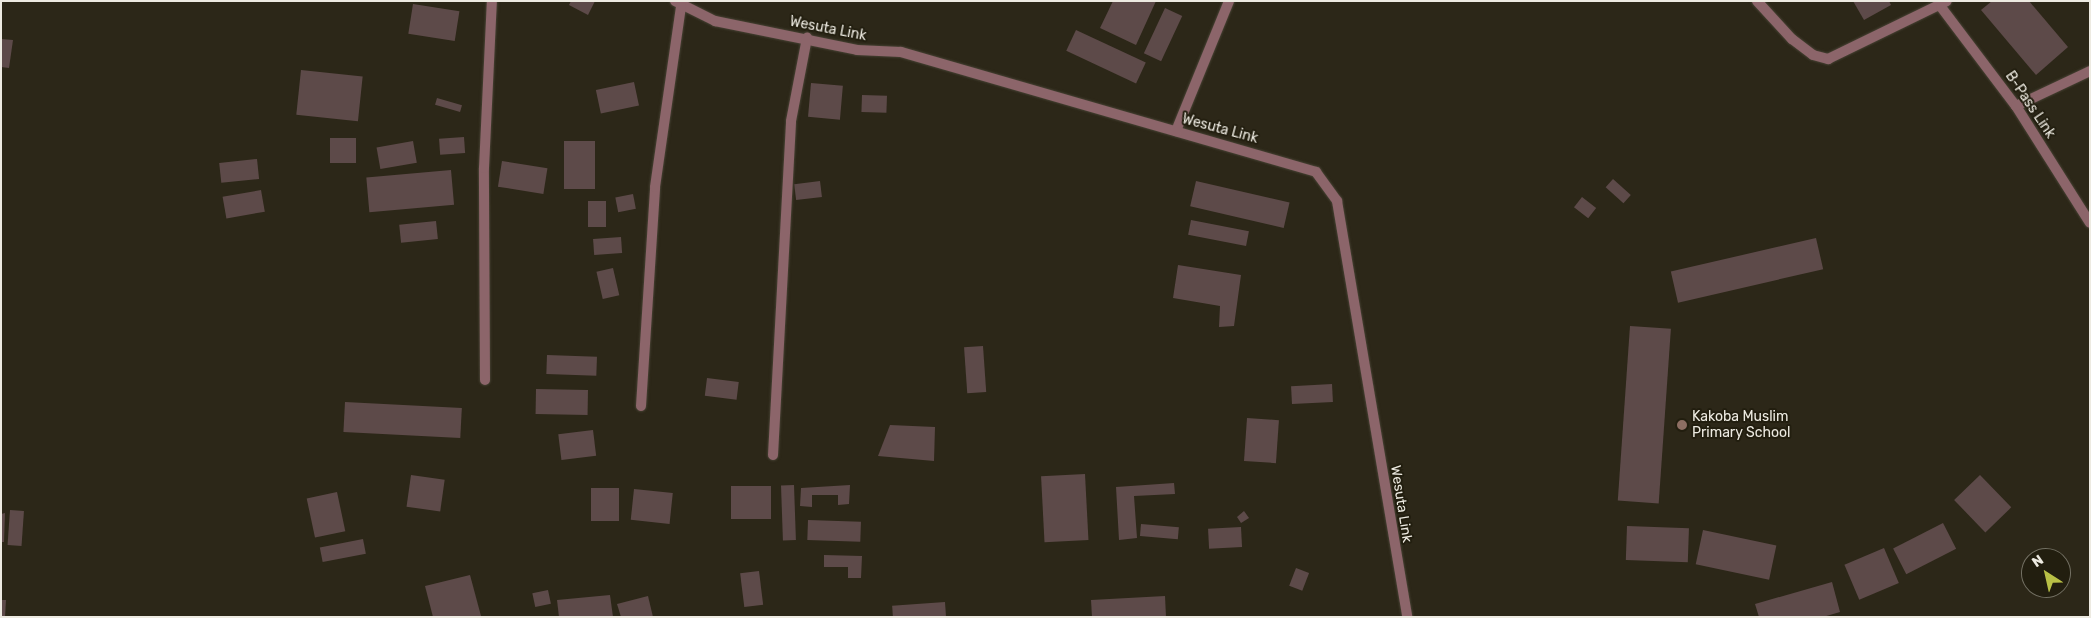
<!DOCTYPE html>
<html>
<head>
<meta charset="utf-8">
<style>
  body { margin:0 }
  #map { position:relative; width:2091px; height:618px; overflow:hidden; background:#2c2718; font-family:Rubik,sans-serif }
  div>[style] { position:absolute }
  .building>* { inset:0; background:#5d4a49; transform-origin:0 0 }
  .roads { filter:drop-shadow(0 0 1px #474234) drop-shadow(0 0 1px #474234) }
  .minor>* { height:10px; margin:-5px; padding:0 5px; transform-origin:5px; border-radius:5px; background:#8c656a }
  .dots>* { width:14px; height:14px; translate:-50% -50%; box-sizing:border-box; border:2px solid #221e0f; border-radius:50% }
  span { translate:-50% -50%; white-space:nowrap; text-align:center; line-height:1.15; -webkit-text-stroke:4px #221e0f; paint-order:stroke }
  .street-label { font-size:14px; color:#edeae1 }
  .poi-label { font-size:14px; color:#edeae1 }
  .left { translate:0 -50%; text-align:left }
  .frame { position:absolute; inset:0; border:2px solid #edeae1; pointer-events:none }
  .north { position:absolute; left:2021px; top:548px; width:50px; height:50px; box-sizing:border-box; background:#221e0f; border:1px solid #737063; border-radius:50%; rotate:325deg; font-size:14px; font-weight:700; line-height:20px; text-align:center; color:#edeae1 }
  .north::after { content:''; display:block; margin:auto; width:18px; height:22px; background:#b9c046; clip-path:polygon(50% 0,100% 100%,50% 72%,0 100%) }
</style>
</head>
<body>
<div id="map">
  <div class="building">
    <div style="clip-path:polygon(571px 1px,595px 1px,588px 15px,569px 5px)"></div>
    <div style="clip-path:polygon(1113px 1px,1156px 1px,1136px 45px,1100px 28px)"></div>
    <div style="clip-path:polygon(1853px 1px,1889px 1px,1891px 5px,1864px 20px)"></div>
    <div style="clip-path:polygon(1992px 1px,2029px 1px,2068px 47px,2036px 75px,1981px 10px)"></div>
    <div style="left:413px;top:4px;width:47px;height:30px;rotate:9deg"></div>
    <div style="left:1165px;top:8px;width:19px;height:50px;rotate:25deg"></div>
    <div style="left:1076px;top:30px;width:77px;height:23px;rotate:25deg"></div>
    <div style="clip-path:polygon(1px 39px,13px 40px,9px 68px,1px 67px)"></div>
    <div style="left:301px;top:70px;width:62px;height:45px;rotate:6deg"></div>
    <div style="left:634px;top:82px;width:24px;height:39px;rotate:78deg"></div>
    <div style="left:811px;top:83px;width:32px;height:34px;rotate:5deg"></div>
    <div style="left:862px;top:95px;width:25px;height:17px;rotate:2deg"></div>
    <div style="left:437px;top:98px;width:26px;height:7px;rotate:16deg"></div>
    <div style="left:464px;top:137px;width:16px;height:25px;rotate:86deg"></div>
    <div style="left:330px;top:138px;width:26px;height:25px"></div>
    <div style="left:413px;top:141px;width:22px;height:37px;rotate:80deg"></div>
    <div style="left:564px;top:141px;width:31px;height:48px"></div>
    <div style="left:257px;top:159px;width:20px;height:38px;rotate:84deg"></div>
    <div style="left:502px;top:161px;width:46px;height:26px;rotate:9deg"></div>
    <div style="left:451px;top:170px;width:35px;height:85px;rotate:85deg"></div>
    <div style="left:1613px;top:179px;width:24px;height:11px;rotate:42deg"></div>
    <div style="left:820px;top:181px;width:16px;height:26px;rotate:83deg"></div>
    <div style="left:1196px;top:181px;width:96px;height:26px;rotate:13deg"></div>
    <div style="left:261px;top:190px;width:22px;height:39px;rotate:80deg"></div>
    <div style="left:633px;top:194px;width:15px;height:18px;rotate:79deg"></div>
    <div style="left:1582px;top:197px;width:18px;height:13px;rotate:38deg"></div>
    <div style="left:588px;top:201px;width:18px;height:26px"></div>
    <div style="left:1191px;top:220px;width:59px;height:15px;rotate:11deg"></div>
    <div style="left:436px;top:221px;width:18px;height:37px;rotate:84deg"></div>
    <div style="left:621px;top:237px;width:16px;height:28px;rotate:86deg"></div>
    <div style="left:1816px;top:238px;width:32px;height:149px;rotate:77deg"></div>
    <div style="clip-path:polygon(1178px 265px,1241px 275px,1234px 326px,1219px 327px,1220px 306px,1173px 298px)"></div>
    <div style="left:613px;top:268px;width:28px;height:17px;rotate:77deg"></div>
    <div style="left:1630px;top:326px;width:41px;height:175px;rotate:4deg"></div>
    <div style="left:983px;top:346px;width:46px;height:19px;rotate:86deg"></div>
    <div style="left:547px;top:355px;width:50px;height:19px;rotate:2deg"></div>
    <div style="left:707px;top:378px;width:32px;height:18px;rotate:7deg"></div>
    <div style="left:1332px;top:384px;width:18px;height:41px;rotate:87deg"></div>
    <div style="left:536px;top:389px;width:52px;height:25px;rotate:1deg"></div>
    <div style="left:345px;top:402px;width:117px;height:30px;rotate:3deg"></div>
    <div style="left:1247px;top:418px;width:32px;height:43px;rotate:4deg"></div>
    <div style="clip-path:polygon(890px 425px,935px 427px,934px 461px,878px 456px)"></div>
    <div style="left:593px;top:430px;width:26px;height:35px;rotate:83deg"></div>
    <div style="left:1085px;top:474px;width:66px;height:44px;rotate:87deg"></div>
    <div style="left:411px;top:475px;width:34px;height:32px;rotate:8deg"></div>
    <div style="left:1980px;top:475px;width:45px;height:36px;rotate:46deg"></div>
    <div style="clip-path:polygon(1174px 483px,1175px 494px,1134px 496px,1137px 538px,1119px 540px,1116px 487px)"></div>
    <div style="left:794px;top:485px;width:55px;height:13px;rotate:88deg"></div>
    <div style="clip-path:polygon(850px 485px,849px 504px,838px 505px,838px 495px,812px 495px,812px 507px,800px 506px,801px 488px)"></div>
    <div style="left:731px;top:486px;width:40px;height:33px"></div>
    <div style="left:591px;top:488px;width:28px;height:33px"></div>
    <div style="left:634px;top:489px;width:39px;height:31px;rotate:6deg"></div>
    <div style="left:337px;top:492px;width:40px;height:31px;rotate:78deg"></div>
    <div style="left:10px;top:510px;width:14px;height:35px;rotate:4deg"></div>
    <div style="clip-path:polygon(1244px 511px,1249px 518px,1241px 523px,1237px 517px)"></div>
    <div style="clip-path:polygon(5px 513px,4px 542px,1px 542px,1px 514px)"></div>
    <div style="left:808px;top:520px;width:53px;height:20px;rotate:2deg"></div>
    <div style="left:1943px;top:523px;width:29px;height:56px;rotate:63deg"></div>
    <div style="left:1141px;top:524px;width:38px;height:12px;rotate:5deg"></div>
    <div style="left:1627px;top:526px;width:62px;height:34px;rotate:2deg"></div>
    <div style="left:1241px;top:527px;width:20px;height:33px;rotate:87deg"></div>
    <div style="left:1703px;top:530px;width:75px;height:35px;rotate:12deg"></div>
    <div style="left:363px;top:539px;width:15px;height:44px;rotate:79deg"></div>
    <div style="left:1884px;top:548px;width:38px;height:43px;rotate:67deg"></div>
    <div style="clip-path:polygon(824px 555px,862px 556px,861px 578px,848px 578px,848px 567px,824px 567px)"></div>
    <div style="left:1296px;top:568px;width:14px;height:19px;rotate:21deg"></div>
    <div style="left:759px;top:571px;width:34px;height:19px;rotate:83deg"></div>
    <div style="clip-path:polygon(470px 575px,481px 616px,433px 617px,425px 586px)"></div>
    <div style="clip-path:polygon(1832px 582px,1840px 612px,1823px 617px,1759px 617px,1755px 604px)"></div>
    <div style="left:548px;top:590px;width:14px;height:16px;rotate:78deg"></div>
    <div style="clip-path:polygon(610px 595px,613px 617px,559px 617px,557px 600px)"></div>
    <div style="clip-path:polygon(648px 596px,653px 617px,621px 617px,617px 604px)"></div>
    <div style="clip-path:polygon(1165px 596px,1166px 617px,1092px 617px,1091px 600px)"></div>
    <div style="clip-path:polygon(1px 600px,6px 600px,5px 617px,1px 617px)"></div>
    <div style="left:945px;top:602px;width:15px;height:53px;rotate:86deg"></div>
  </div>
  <div class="roads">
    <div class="minor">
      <div style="left:675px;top:1px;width:45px;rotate:26.6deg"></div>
      <div style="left:715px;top:21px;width:145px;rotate:11.5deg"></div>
      <div style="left:857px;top:50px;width:44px;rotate:2.6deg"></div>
      <div style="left:901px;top:52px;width:432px;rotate:16.1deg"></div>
      <div style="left:1316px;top:172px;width:36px;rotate:54deg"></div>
      <div style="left:1337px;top:201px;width:422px;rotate:80.4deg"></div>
      <div style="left:1757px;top:1px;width:52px;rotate:47.4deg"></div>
      <div style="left:1792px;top:39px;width:26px;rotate:37deg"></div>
      <div style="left:1813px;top:55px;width:16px;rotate:15deg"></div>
      <div style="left:1828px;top:59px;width:132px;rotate:-26deg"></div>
      <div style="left:1941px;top:7px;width:124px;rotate:52.9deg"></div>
      <div style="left:2016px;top:106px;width:138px;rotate:57.7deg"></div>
      <div style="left:2016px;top:106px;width:82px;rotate:-25.3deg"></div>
      <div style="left:1176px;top:131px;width:140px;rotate:-67.8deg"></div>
      <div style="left:485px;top:380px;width:212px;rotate:-90.3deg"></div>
      <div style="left:484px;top:168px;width:167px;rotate:-87.3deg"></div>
      <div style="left:641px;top:406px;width:219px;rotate:-86.3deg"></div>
      <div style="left:655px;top:187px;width:183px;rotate:-81.8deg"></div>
      <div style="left:773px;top:455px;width:334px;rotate:-86.9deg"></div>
      <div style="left:791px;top:121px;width:85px;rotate:-79.1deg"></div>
    </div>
  </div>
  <div class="dots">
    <div style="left:1682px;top:425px;background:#8d6e63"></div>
  </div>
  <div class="street-label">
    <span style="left:828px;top:29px;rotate:11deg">Wesuta Link</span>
    <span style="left:2030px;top:105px;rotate:56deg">B-Pass Link</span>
    <span style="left:1220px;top:129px;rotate:15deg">Wesuta Link</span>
    <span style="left:1401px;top:504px;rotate:81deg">Wesuta Link</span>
  </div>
  <div class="poi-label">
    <span class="left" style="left:1692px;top:425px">Kakoba Muslim<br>Primary School</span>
  </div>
  <div class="frame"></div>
  <div class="north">N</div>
</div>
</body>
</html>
